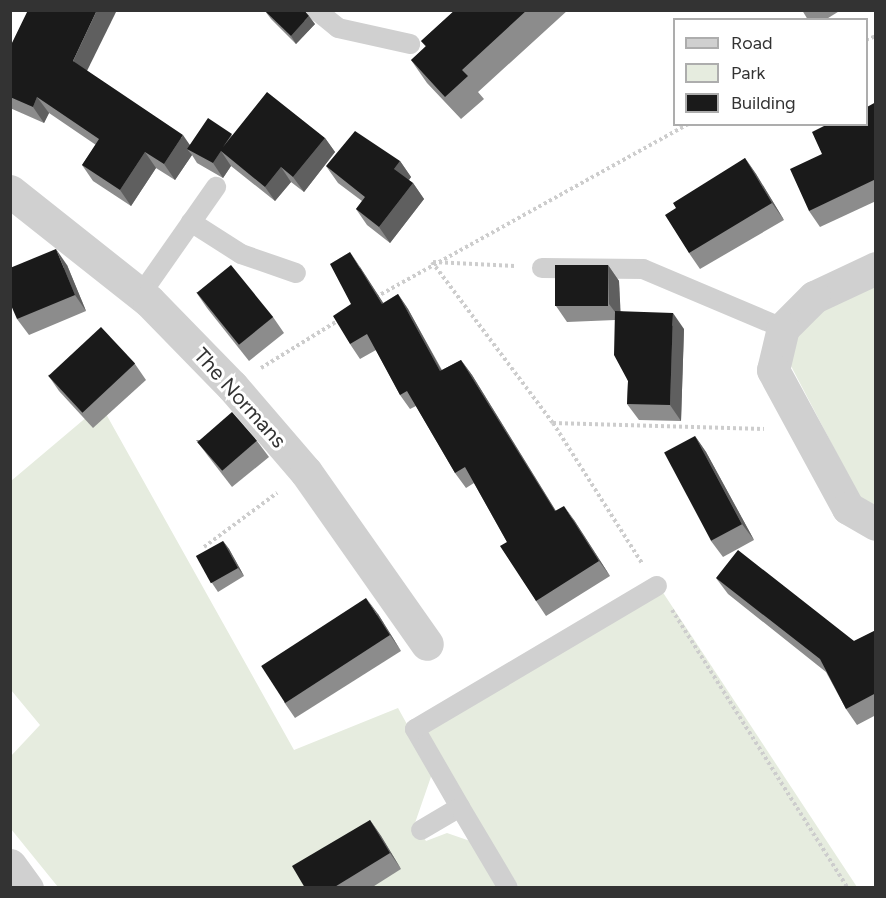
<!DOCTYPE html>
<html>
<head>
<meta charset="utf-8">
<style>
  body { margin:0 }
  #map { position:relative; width:886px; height:898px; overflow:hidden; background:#fff; font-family:Figtree,sans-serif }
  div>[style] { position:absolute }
  .green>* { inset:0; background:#e6ecdf }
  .path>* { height:4px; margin-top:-2px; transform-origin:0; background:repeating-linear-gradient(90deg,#cdcdcd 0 3px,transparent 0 6px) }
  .lane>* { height:20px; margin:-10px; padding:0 10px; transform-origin:10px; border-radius:10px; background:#d0d0d0 }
  .street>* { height:33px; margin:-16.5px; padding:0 16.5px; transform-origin:16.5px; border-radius:16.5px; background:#d0d0d0 }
  .wall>* { inset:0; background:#8c8c8c }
  .shaded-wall>* { inset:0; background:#5f5f5f }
  .building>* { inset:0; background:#1a1a1a; transform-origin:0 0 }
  span { translate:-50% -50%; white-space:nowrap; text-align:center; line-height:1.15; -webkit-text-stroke:6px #fff; paint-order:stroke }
  .street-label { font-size:21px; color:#333 }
  .frame { position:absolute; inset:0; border:12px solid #333; pointer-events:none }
  .legend { position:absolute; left:673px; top:18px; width:195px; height:108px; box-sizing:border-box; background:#fff; border:2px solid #adadad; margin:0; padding:8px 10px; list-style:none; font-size:18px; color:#333 }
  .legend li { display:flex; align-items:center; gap:12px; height:30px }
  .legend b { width:30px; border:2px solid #adadad }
</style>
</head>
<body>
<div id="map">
  <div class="green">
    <div style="clip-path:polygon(875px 285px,875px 506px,859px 496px,791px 366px,793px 335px,824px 310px)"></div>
    <div style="clip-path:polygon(101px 405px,294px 750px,398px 708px,433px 771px,415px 823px,426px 841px,447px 833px,473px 842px,499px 887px,58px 887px,11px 829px,10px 757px,40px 725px,11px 690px,11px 481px)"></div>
    <div style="clip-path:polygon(660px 588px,857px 887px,519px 887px,419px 727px)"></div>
  </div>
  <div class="path">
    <div style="left:866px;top:40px;width:11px;rotate:-22deg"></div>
    <div style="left:432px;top:262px;width:201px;rotate:53.1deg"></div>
    <div style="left:553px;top:423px;width:166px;rotate:57.6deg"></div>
    <div style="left:433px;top:262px;width:82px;rotate:2.8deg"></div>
    <div style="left:376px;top:297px;width:357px;rotate:-29deg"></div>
    <div style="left:261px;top:368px;width:92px;rotate:-31.6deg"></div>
    <div style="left:553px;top:423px;width:211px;rotate:1.6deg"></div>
    <div style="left:204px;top:547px;width:91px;rotate:-36.5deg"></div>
    <div style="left:672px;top:610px;width:329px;rotate:57.7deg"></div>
  </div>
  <div class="lane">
    <div style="left:316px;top:10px;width:28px;rotate:39deg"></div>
    <div style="left:338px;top:28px;width:74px;rotate:12.5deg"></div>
    <div style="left:191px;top:222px;width:59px;rotate:32.6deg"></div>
    <div style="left:241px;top:254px;width:58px;rotate:19.1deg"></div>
    <div style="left:542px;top:268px;width:101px;rotate:0.6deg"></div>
    <div style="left:643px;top:269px;width:152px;rotate:22.9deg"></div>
    <div style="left:141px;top:294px;width:131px;rotate:-55deg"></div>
    <div style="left:460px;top:807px;width:90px;rotate:-120deg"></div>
    <div style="left:415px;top:729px;width:281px;rotate:-30.6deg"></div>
    <div style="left:421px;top:830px;width:45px;rotate:-30.5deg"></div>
    <div style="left:460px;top:807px;width:94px;rotate:59.3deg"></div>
  </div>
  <div class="street">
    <div style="left:10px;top:191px;width:177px;rotate:38.4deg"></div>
    <div style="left:149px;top:301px;width:119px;rotate:45.7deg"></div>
    <div style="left:232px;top:386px;width:113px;rotate:49.3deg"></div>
    <div style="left:306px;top:472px;width:210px;rotate:54.9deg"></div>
    <div style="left:876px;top:268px;width:68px;rotate:154.9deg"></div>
    <div style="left:814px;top:297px;width:44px;rotate:135deg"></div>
    <div style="left:783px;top:328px;width:43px;rotate:103.4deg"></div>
    <div style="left:773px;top:370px;width:157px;rotate:61.5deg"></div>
    <div style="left:848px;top:508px;width:32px;rotate:30deg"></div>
    <div style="left:10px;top:865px;width:29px;rotate:54deg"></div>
  </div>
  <div class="wall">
    <div style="clip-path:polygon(455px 10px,568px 10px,478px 92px,484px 99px,461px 119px,427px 83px,411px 60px,426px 47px,421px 41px)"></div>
    <div style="clip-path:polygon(802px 10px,841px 10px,825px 20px,808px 20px)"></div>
    <div style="clip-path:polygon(265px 11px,315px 24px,296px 44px,271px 19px)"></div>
    <div style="clip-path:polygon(10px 47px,87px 71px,190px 145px,233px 135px,325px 138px,335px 152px,304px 192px,291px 182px,275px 201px,231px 166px,223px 178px,197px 163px,192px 155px,175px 180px,156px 168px,131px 206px,93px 181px,82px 165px,96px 145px,49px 113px,44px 123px,10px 108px)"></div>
    <div style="clip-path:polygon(876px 102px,876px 201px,820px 227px,809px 211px,822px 154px)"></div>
    <div style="clip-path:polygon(745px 158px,756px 174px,784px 220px,700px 269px,689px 253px,676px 208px)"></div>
    <div style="clip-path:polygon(400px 161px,411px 177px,409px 180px,413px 183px,424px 199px,390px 243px,367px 225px,356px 209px,362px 201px,338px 183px,326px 166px)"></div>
    <div style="clip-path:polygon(67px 265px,86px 311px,29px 335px,17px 319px)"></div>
    <div style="clip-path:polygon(608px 265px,619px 281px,620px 311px,684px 329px,681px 421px,639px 420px,627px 404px,628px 381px,615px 320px,567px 322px,556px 306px)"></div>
    <div style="clip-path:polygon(360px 267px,383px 303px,398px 294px,408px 309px,442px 370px,461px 360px,472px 375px,556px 511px,574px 520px,610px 576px,546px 616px,536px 601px,507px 542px,474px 483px,466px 488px,455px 473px,416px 406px,410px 409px,400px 395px,376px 350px,360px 359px,350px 344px,351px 304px)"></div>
    <div style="clip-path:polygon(196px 292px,273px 317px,284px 333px,249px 361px,207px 308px)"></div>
    <div style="clip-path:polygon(135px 364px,146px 380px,93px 428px,59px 391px,48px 375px)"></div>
    <div style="clip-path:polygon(695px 436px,706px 452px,754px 540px,723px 557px,711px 541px)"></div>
    <div style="clip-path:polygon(196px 440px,257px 441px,269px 457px,232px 487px,208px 456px)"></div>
    <div style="clip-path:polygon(223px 541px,229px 549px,244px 576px,218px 592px,212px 583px)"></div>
    <div style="clip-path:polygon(716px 578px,854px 641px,876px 630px,876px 715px,857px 725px,846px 709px,826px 672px,728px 594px)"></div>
    <div style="clip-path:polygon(378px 614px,401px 651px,295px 718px,284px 702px)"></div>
    <div style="clip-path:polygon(370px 820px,381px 836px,401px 869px,371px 888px,305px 888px)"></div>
  </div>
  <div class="shaded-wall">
    <div style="clip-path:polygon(97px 10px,117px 10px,84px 77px,73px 61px)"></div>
    <div style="clip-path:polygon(309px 16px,315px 24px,296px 44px,291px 36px)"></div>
    <div style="clip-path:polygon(37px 97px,49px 113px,44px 123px,33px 107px)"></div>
    <div style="clip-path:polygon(183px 135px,194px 151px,187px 149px,192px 155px,175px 180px,164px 164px)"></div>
    <div style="clip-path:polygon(325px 138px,335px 152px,304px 192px,293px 177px)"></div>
    <div style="clip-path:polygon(221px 151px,231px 166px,223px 178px,213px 163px)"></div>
    <div style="clip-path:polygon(145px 152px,156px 168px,131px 206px,120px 190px)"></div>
    <div style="clip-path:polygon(745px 158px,756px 174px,784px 220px,772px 203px)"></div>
    <div style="clip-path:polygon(400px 161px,411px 177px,405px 185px,394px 169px)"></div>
    <div style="clip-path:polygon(281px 167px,291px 182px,275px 201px,265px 187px)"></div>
    <div style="clip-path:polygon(413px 183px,424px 199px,390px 243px,379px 227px)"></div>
    <div style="clip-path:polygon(56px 249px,67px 265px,86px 311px,75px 295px)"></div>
    <div style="clip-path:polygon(350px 252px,360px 267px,393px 318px,382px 304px)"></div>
    <div style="clip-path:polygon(608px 265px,619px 281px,621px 320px,609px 304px)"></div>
    <div style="clip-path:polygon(398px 294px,408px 309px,450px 386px,440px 371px)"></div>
    <div style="clip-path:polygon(673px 313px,684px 329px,681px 421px,670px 405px)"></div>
    <div style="clip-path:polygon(461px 360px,472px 375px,565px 526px,555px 511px)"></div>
    <div style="clip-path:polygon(695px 436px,706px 452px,754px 540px,742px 524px)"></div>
    <div style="clip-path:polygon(564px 506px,574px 520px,610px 576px,599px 561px)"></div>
    <div style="clip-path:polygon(223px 541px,229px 549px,244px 576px,238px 568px)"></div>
    <div style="clip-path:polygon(366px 598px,378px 614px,401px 651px,390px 635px)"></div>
    <div style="clip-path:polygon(370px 820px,381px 836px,401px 869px,390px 853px)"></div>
  </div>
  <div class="building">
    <div style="clip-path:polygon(28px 10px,97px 10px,73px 61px,183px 135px,164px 164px,145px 152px,120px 190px,82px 165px,99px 139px,37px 97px,33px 107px,10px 97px,10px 47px)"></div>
    <div style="clip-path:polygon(304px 10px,309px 16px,291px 36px,265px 11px)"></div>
    <div style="clip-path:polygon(455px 10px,527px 10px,462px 70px,468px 76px,445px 97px,411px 60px,426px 46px,421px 41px)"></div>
    <div style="clip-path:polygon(267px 92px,325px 138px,293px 177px,281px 167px,265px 187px,221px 151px,213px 163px,187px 149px,208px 118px,232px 134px,223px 147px)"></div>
    <div style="clip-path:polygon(876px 102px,876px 179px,809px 211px,790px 169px,822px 154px,812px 132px,828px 124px,867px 124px,867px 107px)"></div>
    <div style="clip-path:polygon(355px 131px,400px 161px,394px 169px,413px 183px,379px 227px,356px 209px,365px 197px,326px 166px)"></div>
    <div style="clip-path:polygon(745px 158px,772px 203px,689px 253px,665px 215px,676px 208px,673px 203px)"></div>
    <div style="clip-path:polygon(56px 249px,75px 295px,17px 319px,10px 303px,10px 268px)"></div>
    <div style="clip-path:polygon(350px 252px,382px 304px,398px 294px,440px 371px,461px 360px,555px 511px,564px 506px,599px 561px,536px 601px,500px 546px,507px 542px,465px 467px,455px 473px,407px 391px,400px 395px,367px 334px,350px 344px,333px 316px,351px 304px,330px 264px)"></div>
    <div style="left:231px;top:265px;width:67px;height:44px;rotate:51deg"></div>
    <div style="left:555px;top:265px;width:53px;height:41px"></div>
    <div style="clip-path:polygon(615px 311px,673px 313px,670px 405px,627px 404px,628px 381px,614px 355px)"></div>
    <div style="left:101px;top:327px;width:50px;height:72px;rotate:47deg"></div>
    <div style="left:232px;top:412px;width:38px;height:46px;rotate:49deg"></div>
    <div style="left:695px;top:436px;width:100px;height:35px;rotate:62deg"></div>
    <div style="left:223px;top:541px;width:31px;height:31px;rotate:61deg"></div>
    <div style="clip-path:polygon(738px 550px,854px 641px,876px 630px,876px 693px,846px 709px,820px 659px,716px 578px)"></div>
    <div style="left:366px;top:598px;width:44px;height:125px;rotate:57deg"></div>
    <div style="clip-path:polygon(370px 820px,390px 853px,333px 888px,305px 888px,292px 866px)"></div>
  </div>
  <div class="street-label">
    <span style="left:240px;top:398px;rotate:48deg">The Normans</span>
  </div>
  <div class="frame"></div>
  <ul class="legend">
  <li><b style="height:8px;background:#d0d0d0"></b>Road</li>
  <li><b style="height:16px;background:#e6ecdf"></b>Park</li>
  <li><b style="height:16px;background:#1a1a1a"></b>Building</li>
  </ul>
</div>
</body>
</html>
